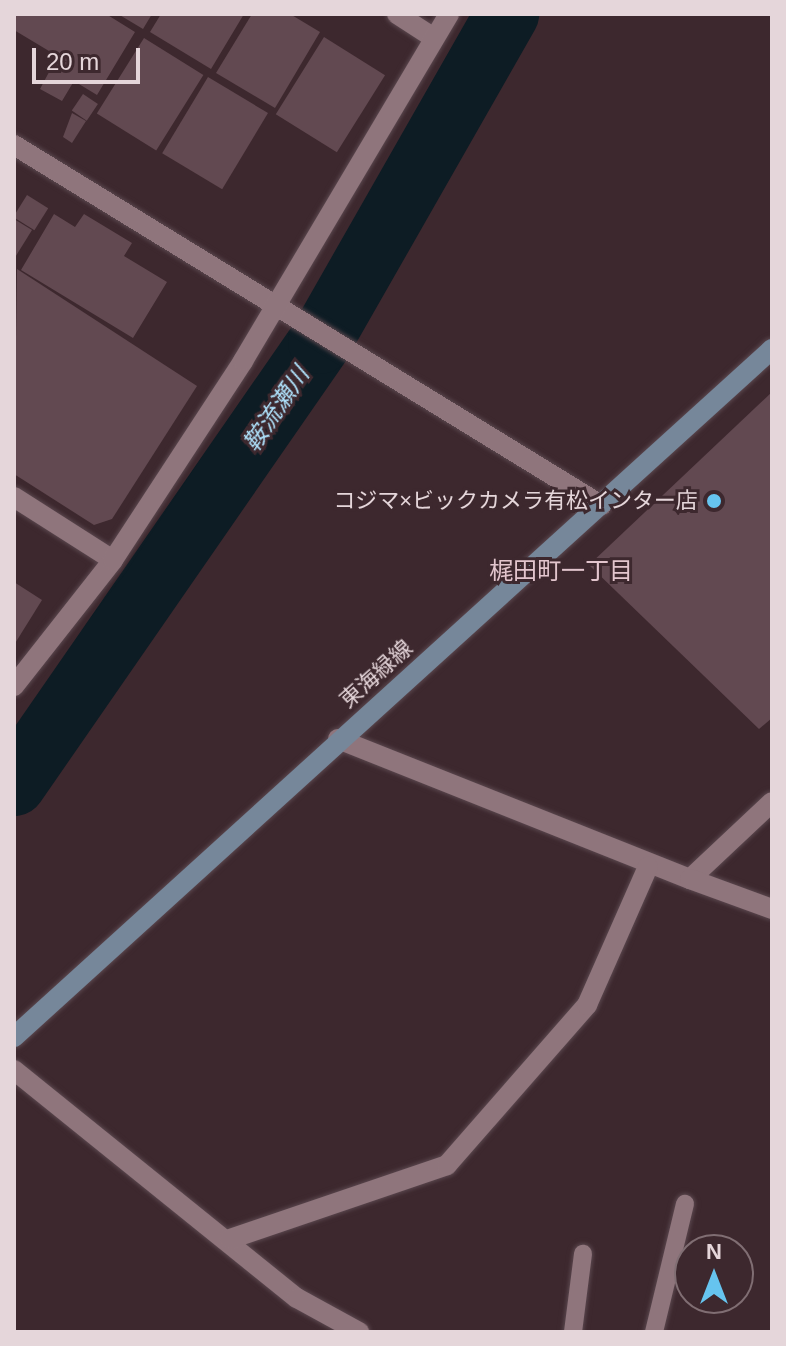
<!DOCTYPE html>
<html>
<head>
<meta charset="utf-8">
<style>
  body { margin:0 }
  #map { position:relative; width:786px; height:1346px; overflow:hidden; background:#3d282e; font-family:Helvetica,"Noto Sans JP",sans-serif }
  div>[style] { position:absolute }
  .river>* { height:64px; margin:-32px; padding:0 32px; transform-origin:32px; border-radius:32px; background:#0d1c24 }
  .building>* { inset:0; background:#624951; transform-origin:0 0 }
  .roads { filter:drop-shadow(0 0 2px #5a474e) drop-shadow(0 0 2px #5a474e) }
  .lane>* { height:18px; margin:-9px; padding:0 9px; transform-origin:9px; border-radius:9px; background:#8f757c }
  .street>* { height:20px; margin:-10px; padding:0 10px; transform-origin:10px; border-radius:10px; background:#8f757c }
  .secondary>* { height:20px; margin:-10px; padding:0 10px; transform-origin:10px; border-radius:10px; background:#76879a }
  .dots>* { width:22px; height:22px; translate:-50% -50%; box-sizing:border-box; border:4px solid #3d282e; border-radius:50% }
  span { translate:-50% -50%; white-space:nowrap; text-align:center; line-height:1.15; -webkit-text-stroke:6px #3d282e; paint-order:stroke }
  .poi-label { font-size:22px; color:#e5d6da }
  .right { translate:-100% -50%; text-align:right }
  .street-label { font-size:22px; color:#e5d6da }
  .water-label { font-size:24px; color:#afe2fc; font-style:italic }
  .neighbourhood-label { font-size:24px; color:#e2c5cd }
  .frame { position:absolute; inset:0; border:16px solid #e5d6da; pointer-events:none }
  .north { position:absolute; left:674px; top:1234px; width:80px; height:80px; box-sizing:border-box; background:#3d282e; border:2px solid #806e73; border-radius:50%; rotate:0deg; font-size:22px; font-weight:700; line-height:32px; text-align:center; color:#e5d6da }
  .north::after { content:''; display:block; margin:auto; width:28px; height:36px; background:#66c4ef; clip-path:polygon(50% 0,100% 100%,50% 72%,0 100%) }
  .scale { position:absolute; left:32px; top:48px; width:108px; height:36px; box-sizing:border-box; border:4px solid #e5d6da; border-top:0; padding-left:10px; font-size:24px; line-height:28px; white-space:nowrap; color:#e5d6da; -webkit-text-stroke:6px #3d282e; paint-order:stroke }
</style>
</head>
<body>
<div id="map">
  <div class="river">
    <div style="left:14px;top:784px;width:538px;rotate:-55.3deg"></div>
    <div style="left:320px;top:342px;width:378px;rotate:-60.3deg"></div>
  </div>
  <div class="building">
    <div style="clip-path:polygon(14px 14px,106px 14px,135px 32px,97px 95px,74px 81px,62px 101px,40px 89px,56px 59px,69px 63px,14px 30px)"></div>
    <div style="clip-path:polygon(118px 14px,152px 14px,143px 29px)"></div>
    <div style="clip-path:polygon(161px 14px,244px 14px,211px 69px,150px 32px)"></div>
    <div style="clip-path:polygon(252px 14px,290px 14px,320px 32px,275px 108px,216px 73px)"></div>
    <div style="left:324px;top:37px;width:72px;height:91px;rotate:32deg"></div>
    <div style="left:144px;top:38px;width:70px;height:89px;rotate:32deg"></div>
    <div style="left:208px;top:77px;width:70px;height:89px;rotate:31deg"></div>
    <div style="left:83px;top:94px;width:18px;height:20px;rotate:34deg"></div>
    <div style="clip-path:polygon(72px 113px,86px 121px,72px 143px,63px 137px)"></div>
    <div style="left:27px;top:195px;width:25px;height:26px;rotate:32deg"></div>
    <div style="clip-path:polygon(54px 214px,75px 227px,84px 214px,132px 243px,124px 256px,167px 282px,133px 338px,21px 270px)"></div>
    <div style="clip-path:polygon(14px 219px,32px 230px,14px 259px)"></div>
    <div style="clip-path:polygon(17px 269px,197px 386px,112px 519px,94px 525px,14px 474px)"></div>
    <div style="clip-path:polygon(772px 392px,772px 718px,759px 729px,589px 565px)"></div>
    <div style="clip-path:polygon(14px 582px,42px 600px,14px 645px)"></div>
  </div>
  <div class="roads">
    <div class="lane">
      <div style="left:573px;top:1332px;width:79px;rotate:-82.7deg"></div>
      <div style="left:654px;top:1332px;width:132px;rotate:-76.4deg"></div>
    </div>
    <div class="street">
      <div style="left:397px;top:14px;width:44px;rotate:33deg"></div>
      <div style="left:14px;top:145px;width:689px;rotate:31.52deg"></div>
      <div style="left:14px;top:497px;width:117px;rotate:32.5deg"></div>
      <div style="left:14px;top:686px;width:160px;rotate:-51.8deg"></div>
      <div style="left:113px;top:560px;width:238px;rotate:-56.8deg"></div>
      <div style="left:243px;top:361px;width:404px;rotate:-59.3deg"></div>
      <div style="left:338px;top:739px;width:379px;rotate:21.7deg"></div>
      <div style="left:690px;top:879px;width:112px;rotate:-43.2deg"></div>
      <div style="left:690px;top:879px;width:87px;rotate:20.1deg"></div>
      <div style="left:14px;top:1070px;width:363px;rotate:38.9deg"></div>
      <div style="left:297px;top:1298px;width:71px;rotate:28.7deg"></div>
      <div style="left:230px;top:1239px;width:229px;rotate:-18.8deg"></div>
      <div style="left:447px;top:1165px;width:213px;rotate:-48.8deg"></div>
      <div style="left:587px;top:1005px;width:151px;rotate:-66.2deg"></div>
    </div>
    <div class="secondary">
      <div style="left:14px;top:1037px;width:1024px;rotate:-42.23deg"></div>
    </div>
  </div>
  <div class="dots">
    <div style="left:714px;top:501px;background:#66c4ef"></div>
  </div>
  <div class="poi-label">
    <span class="right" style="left:698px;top:501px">コジマ×ビックカメラ有松インター店</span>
  </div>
  <div class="street-label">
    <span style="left:376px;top:674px;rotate:-42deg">東海緑線</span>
  </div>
  <div class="water-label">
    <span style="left:276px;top:409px;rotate:-56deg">鞍流瀬川</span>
  </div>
  <div class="neighbourhood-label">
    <span style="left:561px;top:571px">梶田町一丁目</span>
  </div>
  <div class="frame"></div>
  <div class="north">N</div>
  <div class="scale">20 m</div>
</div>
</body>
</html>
